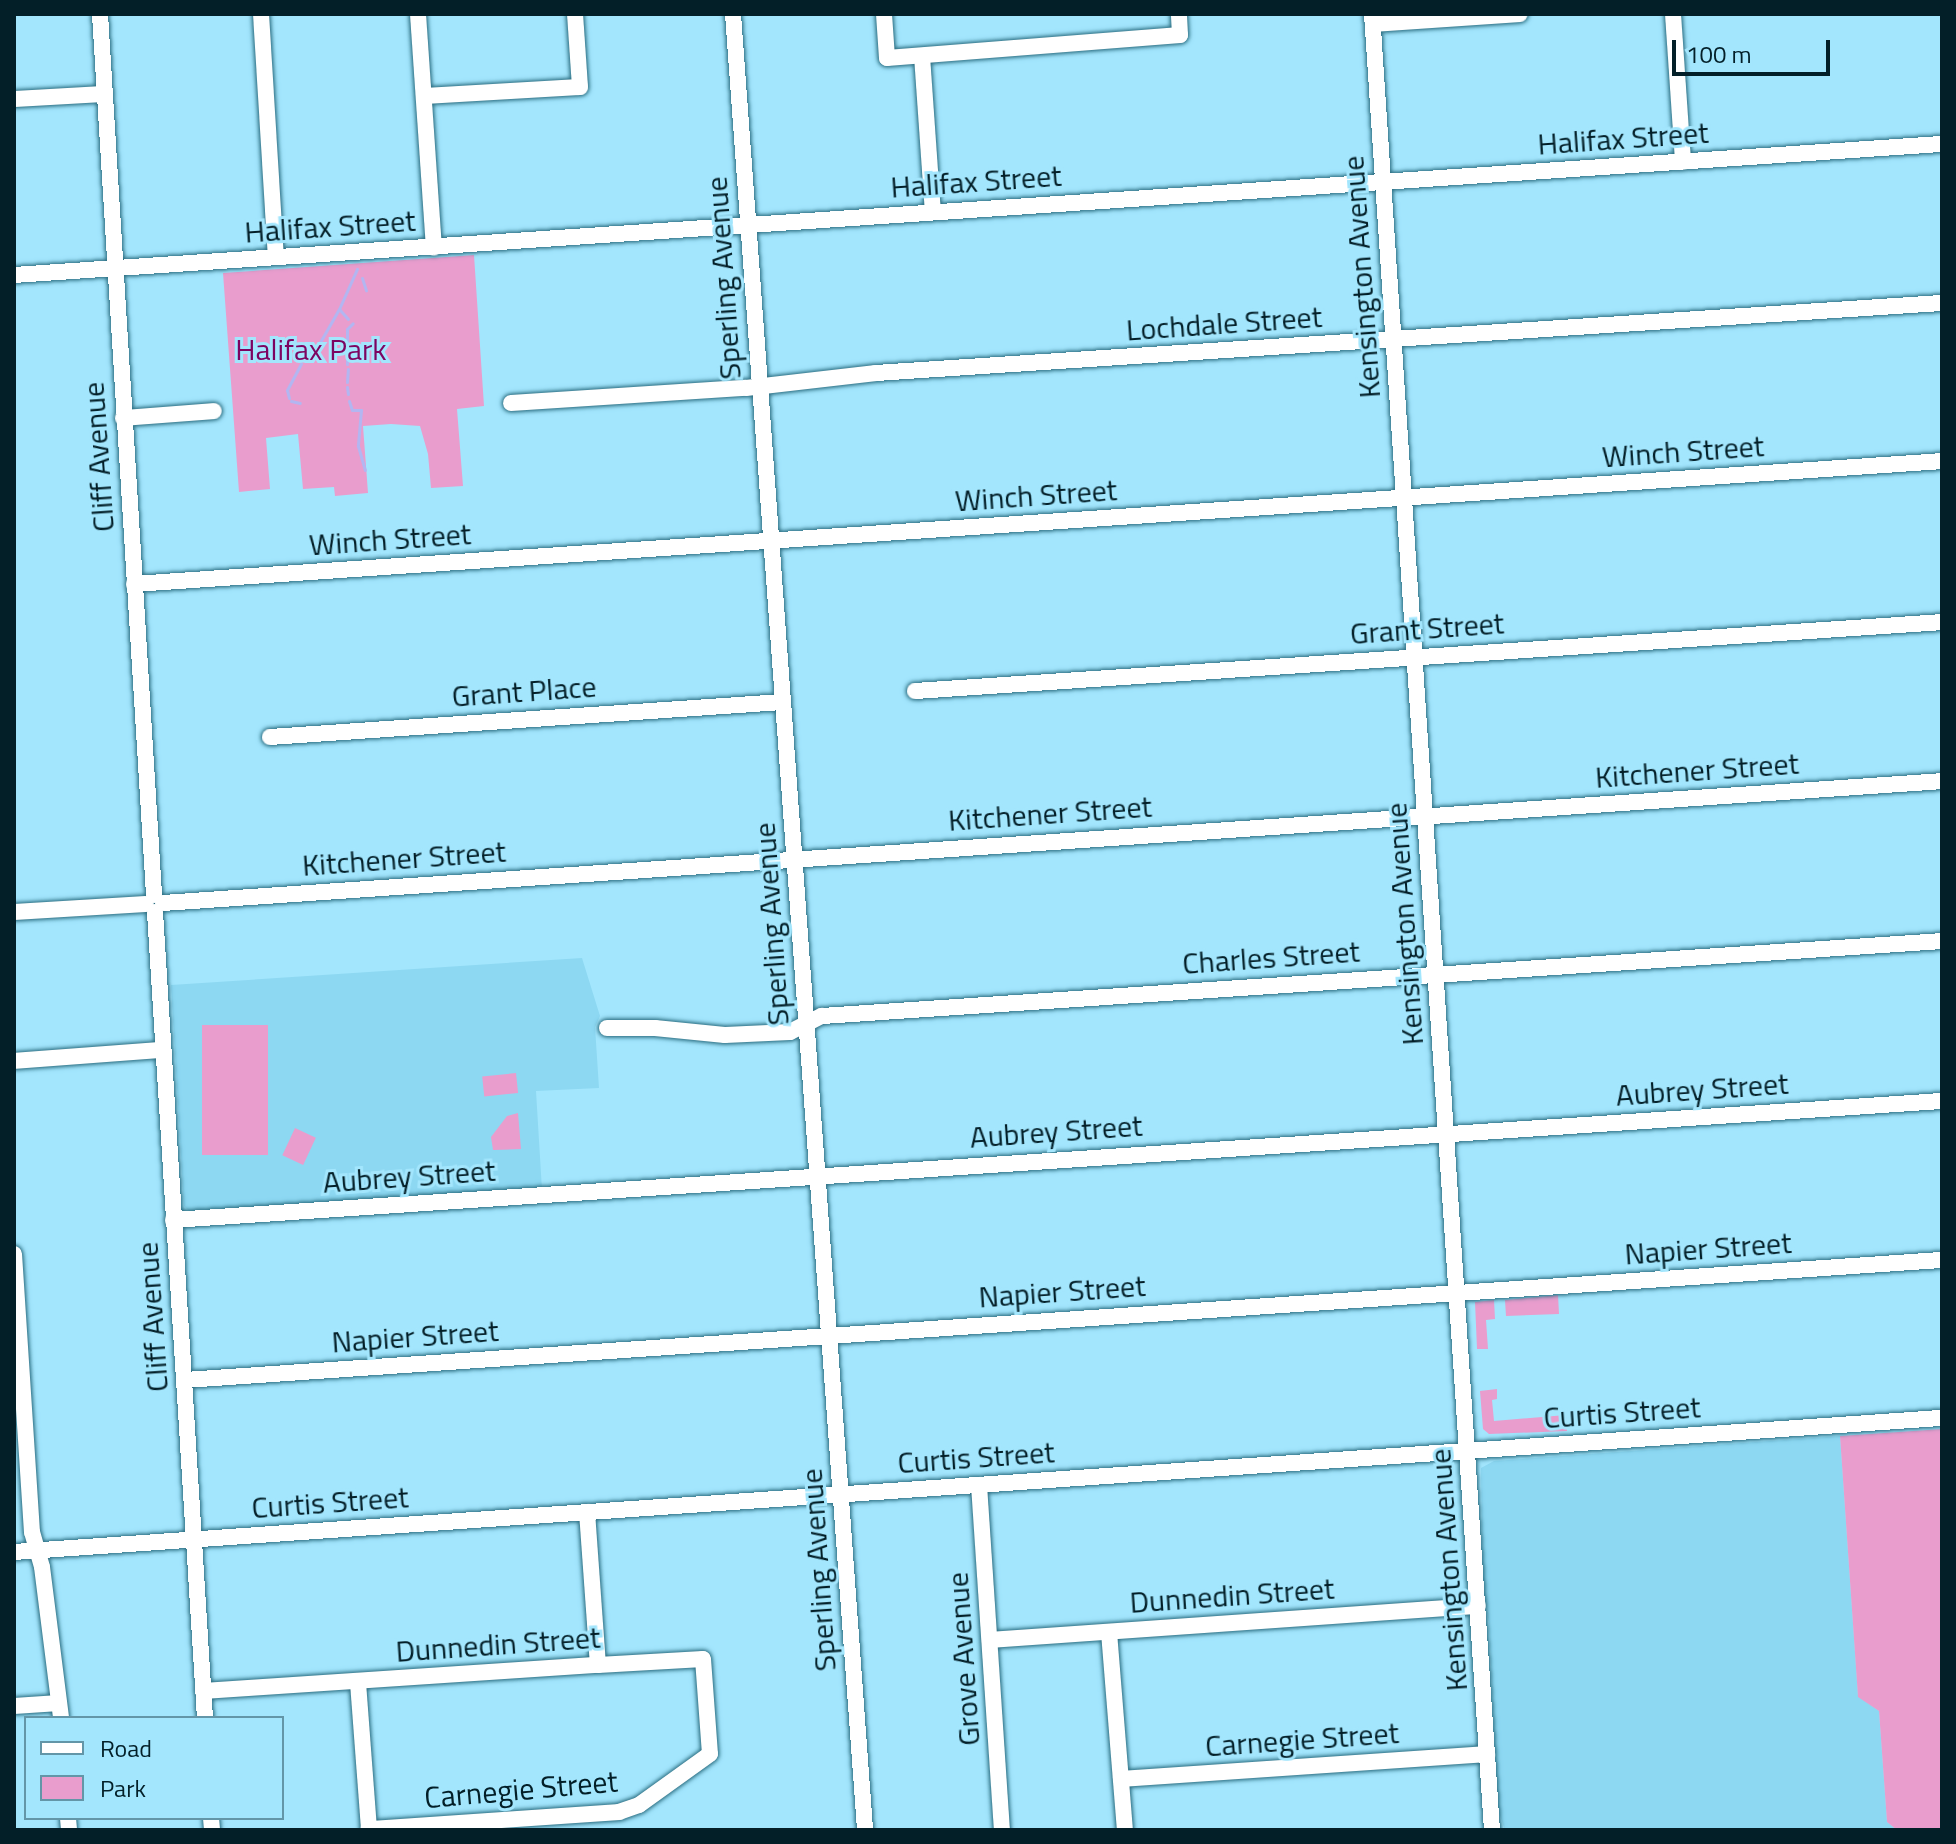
<!DOCTYPE html>
<html>
<head>
<meta charset="utf-8">
<style>
  body { margin:0 }
  #map { position:relative; width:1956px; height:1844px; overflow:hidden; background:#a3e6fd; font-family:"Titillium Web",sans-serif }
  div>[style] { position:absolute }
  .built>* { inset:0; background:#8dd8f2 }
  .green>* { inset:0; background:#e99dcd; transform-origin:0 0 }
  .stream>* { height:3px; margin:-1.5px; padding:0 1.5px; transform-origin:1.5px; border-radius:1.5px; background:#b3b6f1 }
  .roads { filter:drop-shadow(0 0 2px #2a6d81) drop-shadow(0 0 2px #2a6d81) }
  .minor>* { height:16px; margin:-8px; padding:0 8px; transform-origin:8px; border-radius:8px; background:#fff }
  span { translate:-50% -50%; white-space:nowrap; text-align:center; line-height:1.15; -webkit-text-stroke:6px #a3e6fd; paint-order:stroke }
  .street-label { font-size:30px; color:#031f28 }
  .park-label { font-size:30px; color:#7d0461 }
  .frame { position:absolute; inset:0; border:16px solid #031f28; pointer-events:none }
  .legend { position:absolute; left:24px; top:1716px; width:260px; height:104px; box-sizing:border-box; background:#a3e6fd; border:2px solid #6396a8; margin:0; padding:10px 14px; list-style:none; font-size:24px; color:#031f28 }
  .legend li { display:flex; align-items:center; gap:16px; height:40px }
  .legend b { width:40px; border:2px solid #6396a8 }
  .scale { position:absolute; left:1672px; top:40px; width:158px; height:36px; box-sizing:border-box; border:4px solid #031f28; border-top:0; padding-left:10px; font-size:24px; line-height:28px; white-space:nowrap; color:#031f28; -webkit-text-stroke:6px #a3e6fd; paint-order:stroke }
</style>
</head>
<body>
<div id="map">
  <div class="built">
    <div style="clip-path:polygon(582px 958px,600px 1016px,595px 1027px,599px 1088px,536px 1091px,542px 1190px,191px 1213px,184px 1206px,171px 985px)"></div>
    <div style="clip-path:polygon(1840px 1436px,1858px 1696px,1879px 1711px,1887px 1822px,1897px 1830px,1505px 1830px,1498px 1810px,1489px 1623px,1483px 1590px,1481px 1468px,1494px 1461px)"></div>
  </div>
  <div class="green">
    <div style="clip-path:polygon(474px 255px,484px 406px,457px 409px,463px 486px,431px 488px,428px 454px,420px 426px,391px 424px,363px 426px,368px 493px,335px 496px,334px 487px,303px 489px,298px 434px,266px 438px,270px 489px,239px 492px,223px 273px)"></div>
    <div style="left:268px;top:1025px;width:130px;height:66px;rotate:90deg"></div>
    <div style="left:516px;top:1073px;width:20px;height:34px;rotate:84deg"></div>
    <div style="clip-path:polygon(518px 1113px,521px 1149px,493px 1150px,491px 1137px,507px 1116px)"></div>
    <div style="left:295px;top:1128px;width:23px;height:30px;rotate:25deg"></div>
    <div style="clip-path:polygon(1558px 1295px,1559px 1314px,1506px 1316px,1505px 1300px)"></div>
    <div style="clip-path:polygon(1494px 1300px,1495px 1319px,1486px 1320px,1488px 1349px,1477px 1349px,1475px 1302px)"></div>
    <div style="clip-path:polygon(1497px 1389px,1497px 1399px,1492px 1400px,1494px 1421px,1566px 1415px,1567px 1431px,1489px 1434px,1483px 1429px,1480px 1391px)"></div>
    <div style="clip-path:polygon(1942px 1429px,1942px 1830px,1897px 1830px,1887px 1822px,1879px 1711px,1858px 1697px,1840px 1436px)"></div>
  </div>
  <div class="stream">
    <div style="left:362px;top:278px;width:13px;rotate:72deg"></div>
    <div style="left:348px;top:319px;width:13px;rotate:-132deg"></div>
    <div style="left:339px;top:309px;width:44px;rotate:-65.8deg"></div>
    <div style="left:302px;top:358px;width:22px;rotate:-39deg"></div>
    <div style="left:319px;top:344px;width:40px;rotate:-60.3deg"></div>
    <div style="left:347px;top:364px;width:35px;rotate:-90deg"></div>
    <div style="left:347px;top:329px;width:8px;rotate:-45deg"></div>
    <div style="left:347px;top:382px;width:13px;rotate:-86deg"></div>
    <div style="left:347px;top:387px;width:7px;rotate:82deg"></div>
    <div style="left:289px;top:398px;width:8px;rotate:-104deg"></div>
    <div style="left:287px;top:390px;width:30px;rotate:-62deg"></div>
    <div style="left:291px;top:401px;width:9px;rotate:13deg"></div>
    <div style="left:349px;top:401px;width:9px;rotate:72deg"></div>
    <div style="left:352px;top:410px;width:9px"></div>
    <div style="left:361px;top:410px;width:36px;rotate:95deg"></div>
    <div style="left:358px;top:446px;width:25px;rotate:74deg"></div>
  </div>
  <div class="roads">
    <div class="minor">
      <div style="left:100px;top:14px;width:883px;rotate:86.49deg"></div>
      <div style="left:261px;top:14px;width:243px;rotate:86.5deg"></div>
      <div style="left:418px;top:14px;width:234px;rotate:86.1deg"></div>
      <div style="left:733px;top:14px;width:1821px;rotate:85.84deg"></div>
      <div style="left:884px;top:14px;width:44px;rotate:86.1deg"></div>
      <div style="left:887px;top:58px;width:294px;rotate:-4.5deg"></div>
      <div style="left:1180px;top:35px;width:21px;rotate:-93deg"></div>
      <div style="left:1372px;top:14px;width:1820px;rotate:86.22deg"></div>
      <div style="left:1673px;top:14px;width:148px;rotate:86.1deg"></div>
      <div style="left:1373px;top:24px;width:147px;rotate:-3.9deg"></div>
      <div style="left:922px;top:56px;width:156px;rotate:86deg"></div>
      <div style="left:424px;top:96px;width:156px;rotate:-3.3deg"></div>
      <div style="left:580px;top:87px;width:73px;rotate:-93.9deg"></div>
      <div style="left:14px;top:99px;width:90px;rotate:-3.2deg"></div>
      <div style="left:14px;top:275px;width:1932px;rotate:-3.89deg"></div>
      <div style="left:511px;top:403px;width:235px;rotate:-3.7deg"></div>
      <div style="left:746px;top:388px;width:131px;rotate:-6.6deg"></div>
      <div style="left:876px;top:373px;width:1068px;rotate:-3.76deg"></div>
      <div style="left:123px;top:418px;width:91px;rotate:-4.4deg"></div>
      <div style="left:134px;top:584px;width:1812px;rotate:-3.89deg"></div>
      <div style="left:915px;top:691px;width:1029px;rotate:-3.84deg"></div>
      <div style="left:270px;top:737px;width:513px;rotate:-3.91deg"></div>
      <div style="left:163px;top:903px;width:1783px;rotate:-3.92deg"></div>
      <div style="left:14px;top:912px;width:132px;rotate:-3.5deg"></div>
      <div style="left:155px;top:912px;width:808px;rotate:86.45deg"></div>
      <div style="left:607px;top:1028px;width:48px"></div>
      <div style="left:655px;top:1028px;width:70px;rotate:5.7deg"></div>
      <div style="left:725px;top:1035px;width:65px;rotate:-2.6deg"></div>
      <div style="left:790px;top:1032px;width:36px;rotate:-27deg"></div>
      <div style="left:822px;top:1016px;width:1123px;rotate:-3.83deg"></div>
      <div style="left:14px;top:1061px;width:148px;rotate:-4.3deg"></div>
      <div style="left:173px;top:1220px;width:1773px;rotate:-3.85deg"></div>
      <div style="left:14px;top:1254px;width:279px;rotate:86.3deg"></div>
      <div style="left:32px;top:1532px;width:36px;rotate:74deg"></div>
      <div style="left:42px;top:1567px;width:152px;rotate:82.8deg"></div>
      <div style="left:185px;top:1380px;width:1761px;rotate:-3.91deg"></div>
      <div style="left:979px;top:1485px;width:346px;rotate:86.2deg"></div>
      <div style="left:587px;top:1512px;width:153px;rotate:85.9deg"></div>
      <div style="left:14px;top:1552px;width:1933px;rotate:-3.98deg"></div>
      <div style="left:1109px;top:1632px;width:199px;rotate:85.4deg"></div>
      <div style="left:990px;top:1640px;width:489px;rotate:-4deg"></div>
      <div style="left:203px;top:1691px;width:396px;rotate:-3.8deg"></div>
      <div style="left:598px;top:1665px;width:105px;rotate:-3.3deg"></div>
      <div style="left:703px;top:1659px;width:95px;rotate:85.8deg"></div>
      <div style="left:710px;top:1754px;width:87px;rotate:144.3deg"></div>
      <div style="left:639px;top:1805px;width:21px;rotate:161deg"></div>
      <div style="left:619px;top:1812px;width:251px;rotate:176.1deg"></div>
      <div style="left:369px;top:1829px;width:148px;rotate:-94.3deg"></div>
      <div style="left:14px;top:1706px;width:45px;rotate:-3.8deg"></div>
      <div style="left:1121px;top:1779px;width:367px;rotate:-3.9deg"></div>
      <div style="left:68px;top:1818px;width:12px;rotate:85deg"></div>
      <div style="left:211px;top:1818px;width:12px;rotate:85deg"></div>
    </div>
  </div>
  <div class="street-label">
    <span style="left:1623px;top:138px;rotate:-4deg">Halifax Street</span>
    <span style="left:976px;top:181px;rotate:-4deg">Halifax Street</span>
    <span style="left:330px;top:226px;rotate:-4deg">Halifax Street</span>
    <span style="left:1361px;top:277px;rotate:-94deg">Kensington Avenue</span>
    <span style="left:723px;top:278px;rotate:-94deg">Sperling Avenue</span>
    <span style="left:1224px;top:323px;rotate:-4deg">Lochdale Street</span>
    <span style="left:1683px;top:451px;rotate:-4deg">Winch Street</span>
    <span style="left:98px;top:457px;rotate:-94deg">Cliff Avenue</span>
    <span style="left:1036px;top:495px;rotate:-4deg">Winch Street</span>
    <span style="left:390px;top:539px;rotate:-4deg">Winch Street</span>
    <span style="left:1427px;top:628px;rotate:-4deg">Grant Street</span>
    <span style="left:524px;top:691px;rotate:-4deg">Grant Place</span>
    <span style="left:1697px;top:770px;rotate:-4deg">Kitchener Street</span>
    <span style="left:1050px;top:813px;rotate:-4deg">Kitchener Street</span>
    <span style="left:404px;top:858px;rotate:-4deg">Kitchener Street</span>
    <span style="left:771px;top:924px;rotate:-94deg">Sperling Avenue</span>
    <span style="left:1404px;top:924px;rotate:-94deg">Kensington Avenue</span>
    <span style="left:1271px;top:957px;rotate:-4deg">Charles Street</span>
    <span style="left:1702px;top:1089px;rotate:-4deg">Aubrey Street</span>
    <span style="left:1056px;top:1131px;rotate:-4deg">Aubrey Street</span>
    <span style="left:409px;top:1176px;rotate:-4deg">Aubrey Street</span>
    <span style="left:1708px;top:1248px;rotate:-4deg">Napier Street</span>
    <span style="left:1062px;top:1291px;rotate:-4deg">Napier Street</span>
    <span style="left:152px;top:1317px;rotate:-94deg">Cliff Avenue</span>
    <span style="left:415px;top:1336px;rotate:-4deg">Napier Street</span>
    <span style="left:1622px;top:1412px;rotate:-4deg">Curtis Street</span>
    <span style="left:976px;top:1457px;rotate:-4deg">Curtis Street</span>
    <span style="left:330px;top:1502px;rotate:-4deg">Curtis Street</span>
    <span style="left:818px;top:1570px;rotate:-94deg">Sperling Avenue</span>
    <span style="left:1448px;top:1570px;rotate:-94deg">Kensington Avenue</span>
    <span style="left:1232px;top:1595px;rotate:-4deg">Dunnedin Street</span>
    <span style="left:498px;top:1644px;rotate:-4deg">Dunnedin Street</span>
    <span style="left:963px;top:1659px;rotate:-94deg">Grove Avenue</span>
    <span style="left:1302px;top:1739px;rotate:-4deg">Carnegie Street</span>
    <span style="left:521px;top:1789px;rotate:-5deg">Carnegie Street</span>
  </div>
  <div class="park-label">
    <span style="left:311px;top:349px">Halifax Park</span>
  </div>
  <div class="frame"></div>
  <ul class="legend">
  <li><b style="height:10px;background:#fff"></b>Road</li>
  <li><b style="height:22px;background:#e99dcd"></b>Park</li>
  </ul>
  <div class="scale">100 m</div>
</div>
</body>
</html>
